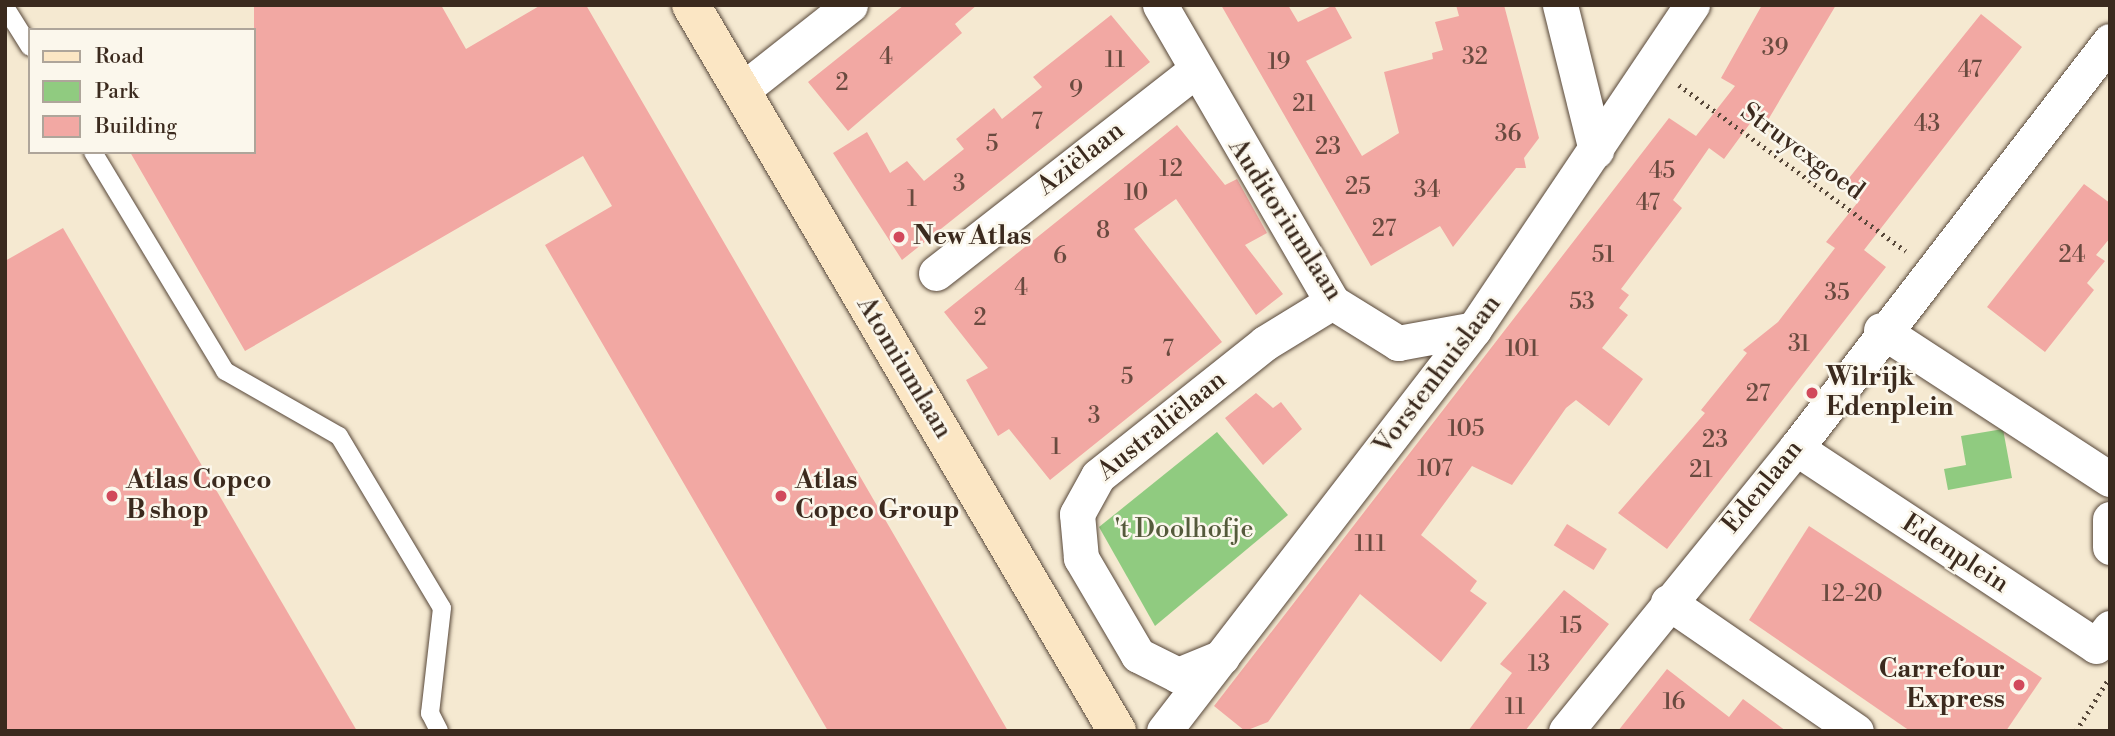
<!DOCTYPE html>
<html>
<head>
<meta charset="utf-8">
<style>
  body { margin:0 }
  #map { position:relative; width:2115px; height:736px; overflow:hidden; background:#f5e9d1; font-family:"Libre Bodoni",serif }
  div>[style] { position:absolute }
  .green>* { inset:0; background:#90cb80 }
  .building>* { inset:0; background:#f2a8a3; transform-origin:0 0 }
  .path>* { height:4.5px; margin-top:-2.25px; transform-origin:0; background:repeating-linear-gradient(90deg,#574739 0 2px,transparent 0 7px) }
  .roads { filter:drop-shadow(0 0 2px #574739) drop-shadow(0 0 2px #574739) }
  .lane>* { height:18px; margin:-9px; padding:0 9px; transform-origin:9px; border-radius:9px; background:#fff }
  .street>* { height:35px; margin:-17.5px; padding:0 17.5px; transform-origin:17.5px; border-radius:17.5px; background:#fff }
  .secondary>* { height:38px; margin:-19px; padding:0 19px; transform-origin:19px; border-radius:19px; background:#fbe6c4 }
  .dots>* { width:19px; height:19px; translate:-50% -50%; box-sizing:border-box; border:4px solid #fbf7ec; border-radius:50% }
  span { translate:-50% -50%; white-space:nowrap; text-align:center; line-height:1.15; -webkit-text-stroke:5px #fbf7ec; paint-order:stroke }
  .number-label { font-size:23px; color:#694a3f }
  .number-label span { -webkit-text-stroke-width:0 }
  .street-label { font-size:26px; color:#3b2a1e }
  .poi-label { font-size:26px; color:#3b2a1e; font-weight:700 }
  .left { translate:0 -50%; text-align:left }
  .right { translate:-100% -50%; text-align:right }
  .park-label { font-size:26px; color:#545a3b }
  .frame { position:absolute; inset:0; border:7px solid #3b2a1e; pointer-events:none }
  .legend { position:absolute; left:28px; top:28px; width:228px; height:126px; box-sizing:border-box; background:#fbf7ec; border:2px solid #aea59a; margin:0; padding:9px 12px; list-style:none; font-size:21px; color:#3b2a1e }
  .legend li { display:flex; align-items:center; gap:14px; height:35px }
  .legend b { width:35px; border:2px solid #aea59a }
</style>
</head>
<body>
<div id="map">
  <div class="green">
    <div style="clip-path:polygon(2003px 429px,2012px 478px,1948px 490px,1944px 469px,1966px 465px,1961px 436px)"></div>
    <div style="clip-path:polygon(1217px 432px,1288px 515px,1155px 626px,1099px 527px)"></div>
  </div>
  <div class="building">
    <div style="clip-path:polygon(254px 5px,441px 5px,466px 49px,541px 5px,586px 5px,1008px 731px,828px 731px,545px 245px,612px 206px,583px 156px,245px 351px,130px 152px,254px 152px)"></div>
    <div style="clip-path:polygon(904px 5px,977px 5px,955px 24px,962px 33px,848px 131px,808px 82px)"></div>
    <div style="clip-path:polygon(1221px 5px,1288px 5px,1298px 22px,1334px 5px,1352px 38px,1306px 61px,1362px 156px,1399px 133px,1384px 72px,1433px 59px,1432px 53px,1443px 50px,1435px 22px,1459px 16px,1456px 5px,1504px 5px,1539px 138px,1524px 158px,1526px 168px,1516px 168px,1453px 247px,1440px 226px,1371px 266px)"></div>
    <div style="clip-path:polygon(1762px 5px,1836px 5px,1768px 120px,1754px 118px,1724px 159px,1709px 148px,1673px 200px,1682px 208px,1621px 289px,1629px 295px,1619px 308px,1628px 315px,1602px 348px,1643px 379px,1609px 426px,1576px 400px,1566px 408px,1512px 485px,1472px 466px,1421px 535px,1477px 581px,1470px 591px,1487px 603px,1441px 662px,1360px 594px,1268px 722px,1245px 731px,1214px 706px,1669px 118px,1696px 136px,1735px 86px,1721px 78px)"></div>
    <div style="clip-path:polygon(1981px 14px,2022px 47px,1864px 250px,1886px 267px,1667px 549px,1618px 513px,1705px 413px,1701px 410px,1747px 353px,1743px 350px,1778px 322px,1835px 248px,1826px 242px,1858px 202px,1841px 188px)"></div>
    <div style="clip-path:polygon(1111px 15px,1150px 62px,902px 260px,833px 153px,867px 132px,890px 173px,907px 161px,924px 181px,964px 149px,956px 139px,994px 108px,1002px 119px,1042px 87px,1033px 77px)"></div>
    <div style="clip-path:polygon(1177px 125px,1225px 185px,1237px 179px,1267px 233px,1245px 245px,1283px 294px,1256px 315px,1176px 199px,1134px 229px,1222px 342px,1050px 480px,1009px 429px,998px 436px,966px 380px,988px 368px,944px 312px)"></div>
    <div style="clip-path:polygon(2084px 184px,2110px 203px,2110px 238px,2096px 255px,2105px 261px,2087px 283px,2094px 290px,2045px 352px,1987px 307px)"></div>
    <div style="clip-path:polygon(63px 228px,357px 731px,5px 731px,5px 261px)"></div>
    <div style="clip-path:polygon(1256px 393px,1273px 408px,1281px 402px,1302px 429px,1263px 465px,1225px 418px)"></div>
    <div style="left:1567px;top:524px;width:47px;height:25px;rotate:32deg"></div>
    <div style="clip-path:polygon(1809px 526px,2042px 678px,2006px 731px,1910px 731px,1749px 620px)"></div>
    <div style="clip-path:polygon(1564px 590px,1609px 624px,1525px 731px,1468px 731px,1512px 673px,1500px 664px)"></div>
    <div style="clip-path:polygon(1667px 669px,1729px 717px,1743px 699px,1786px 731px,1618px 731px)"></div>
  </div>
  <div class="path">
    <div style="left:1679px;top:85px;width:281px;rotate:36.2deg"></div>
    <div style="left:2076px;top:731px;width:62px;rotate:-58.1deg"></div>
  </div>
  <div class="roads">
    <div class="lane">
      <div style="left:5px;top:7px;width:47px;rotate:58deg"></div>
      <div style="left:93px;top:152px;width:256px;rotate:58.9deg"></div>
      <div style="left:225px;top:371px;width:131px;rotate:29.7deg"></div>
      <div style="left:339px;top:436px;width:200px;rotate:59.1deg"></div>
      <div style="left:442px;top:608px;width:106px;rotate:96.5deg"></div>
      <div style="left:430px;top:713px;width:20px;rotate:63deg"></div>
    </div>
    <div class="street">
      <div style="left:1160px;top:5px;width:343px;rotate:59.9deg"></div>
      <div style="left:1332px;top:302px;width:78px;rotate:31.8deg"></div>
      <div style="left:1398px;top:343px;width:77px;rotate:-10.4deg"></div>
      <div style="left:1560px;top:5px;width:150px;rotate:76.1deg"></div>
      <div style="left:741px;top:91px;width:139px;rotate:-38.3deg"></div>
      <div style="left:936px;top:273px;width:326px;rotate:-38deg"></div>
      <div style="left:1881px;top:330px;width:273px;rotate:33.1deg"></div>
      <div style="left:1796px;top:448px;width:359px;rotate:33.4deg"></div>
      <div style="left:2096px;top:646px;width:23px;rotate:-52deg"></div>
      <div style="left:2110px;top:519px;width:28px;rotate:90deg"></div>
      <div style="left:1668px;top:602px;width:228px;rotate:34.5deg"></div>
      <div style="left:1222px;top:657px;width:48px;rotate:157.8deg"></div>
      <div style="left:1178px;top:675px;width:45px;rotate:-153.4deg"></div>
      <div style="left:1138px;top:655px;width:113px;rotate:-120.4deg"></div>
      <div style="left:1081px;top:558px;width:44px;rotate:-95.2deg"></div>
      <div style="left:1077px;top:514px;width:43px;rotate:-61.1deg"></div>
      <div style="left:1098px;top:476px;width:213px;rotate:-38.5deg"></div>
      <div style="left:1265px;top:343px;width:79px;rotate:-31.5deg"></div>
      <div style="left:1164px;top:731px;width:508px;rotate:-52.36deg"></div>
      <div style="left:1474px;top:329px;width:391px;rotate:-56.1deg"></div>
      <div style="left:1566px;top:731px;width:365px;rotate:-50.9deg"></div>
      <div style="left:1796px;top:448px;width:514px;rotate:-52.35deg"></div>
    </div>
    <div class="secondary">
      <div style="left:691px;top:5px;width:842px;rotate:59.6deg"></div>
    </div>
  </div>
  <div class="dots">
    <div style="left:899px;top:237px;background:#d1495b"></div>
    <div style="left:1812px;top:393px;background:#d1495b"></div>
    <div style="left:112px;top:496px;background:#d1495b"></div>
    <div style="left:781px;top:496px;background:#d1495b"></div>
    <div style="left:2019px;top:685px;background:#d1495b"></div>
  </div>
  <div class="number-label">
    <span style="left:1775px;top:48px">39</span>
    <span style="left:886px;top:57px">4</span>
    <span style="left:1475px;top:57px">32</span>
    <span style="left:1115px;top:60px">11</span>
    <span style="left:1279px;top:62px">19</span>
    <span style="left:1970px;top:70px">47</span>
    <span style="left:842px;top:83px">2</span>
    <span style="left:1076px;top:90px">9</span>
    <span style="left:1304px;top:104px">21</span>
    <span style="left:1037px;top:122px">7</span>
    <span style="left:1927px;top:124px">43</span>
    <span style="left:1508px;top:134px">36</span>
    <span style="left:992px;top:144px">5</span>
    <span style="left:1328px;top:147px">23</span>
    <span style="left:1171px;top:169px">12</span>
    <span style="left:1662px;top:171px">45</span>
    <span style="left:959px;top:184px">3</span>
    <span style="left:1358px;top:187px">25</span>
    <span style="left:1427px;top:190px">34</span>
    <span style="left:1136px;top:193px">10</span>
    <span style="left:912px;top:199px">1</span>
    <span style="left:1648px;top:203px">47</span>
    <span style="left:1384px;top:229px">27</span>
    <span style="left:1103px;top:231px">8</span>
    <span style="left:1603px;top:255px">51</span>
    <span style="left:2072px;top:255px">24</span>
    <span style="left:1060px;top:256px">6</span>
    <span style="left:1021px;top:288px">4</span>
    <span style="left:1837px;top:293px">35</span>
    <span style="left:1582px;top:302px">53</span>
    <span style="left:980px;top:318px">2</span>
    <span style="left:1799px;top:344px">31</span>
    <span style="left:1168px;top:349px">7</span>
    <span style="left:1522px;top:349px">101</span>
    <span style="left:1127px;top:377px">5</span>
    <span style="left:1758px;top:394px">27</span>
    <span style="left:1094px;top:416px">3</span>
    <span style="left:1466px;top:429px">105</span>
    <span style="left:1715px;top:440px">23</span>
    <span style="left:1056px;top:447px">1</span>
    <span style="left:1435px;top:469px">107</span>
    <span style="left:1701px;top:470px">21</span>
    <span style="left:1370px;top:544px">111</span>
    <span style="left:1852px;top:594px">12-20</span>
    <span style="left:1571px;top:626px">15</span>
    <span style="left:1539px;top:664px">13</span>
    <span style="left:1674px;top:702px">16</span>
    <span style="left:1515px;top:707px">11</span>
  </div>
  <div class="street-label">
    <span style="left:1802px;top:152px;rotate:36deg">Struycxgoed</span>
    <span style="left:1081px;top:159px;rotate:-38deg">Aziëlaan</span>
    <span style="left:1285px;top:220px;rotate:57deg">Auditoriumlaan</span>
    <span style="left:904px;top:368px;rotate:59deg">Atomiumlaan</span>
    <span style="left:1438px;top:375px;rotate:-53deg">Vorstenhuislaan</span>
    <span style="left:1162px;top:426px;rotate:-39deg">Australiëlaan</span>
    <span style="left:1763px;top:487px;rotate:-51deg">Edenlaan</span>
    <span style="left:1955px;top:554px;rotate:33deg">Edenplein</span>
  </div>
  <div class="poi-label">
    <span class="left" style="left:913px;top:237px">New Atlas</span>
    <span class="left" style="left:1826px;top:393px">Wilrijk<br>Edenplein</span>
    <span class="left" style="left:126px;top:496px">Atlas Copco<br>B shop</span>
    <span class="left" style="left:795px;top:496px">Atlas<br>Copco Group</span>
    <span class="right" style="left:2005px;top:685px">Carrefour<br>Express</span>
  </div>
  <div class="park-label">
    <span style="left:1184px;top:530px">'t Doolhofje</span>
  </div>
  <div class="frame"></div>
  <ul class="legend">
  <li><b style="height:9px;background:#fbe6c4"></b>Road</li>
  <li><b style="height:19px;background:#90cb80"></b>Park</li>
  <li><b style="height:19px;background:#f2a8a3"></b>Building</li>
  </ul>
</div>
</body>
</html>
